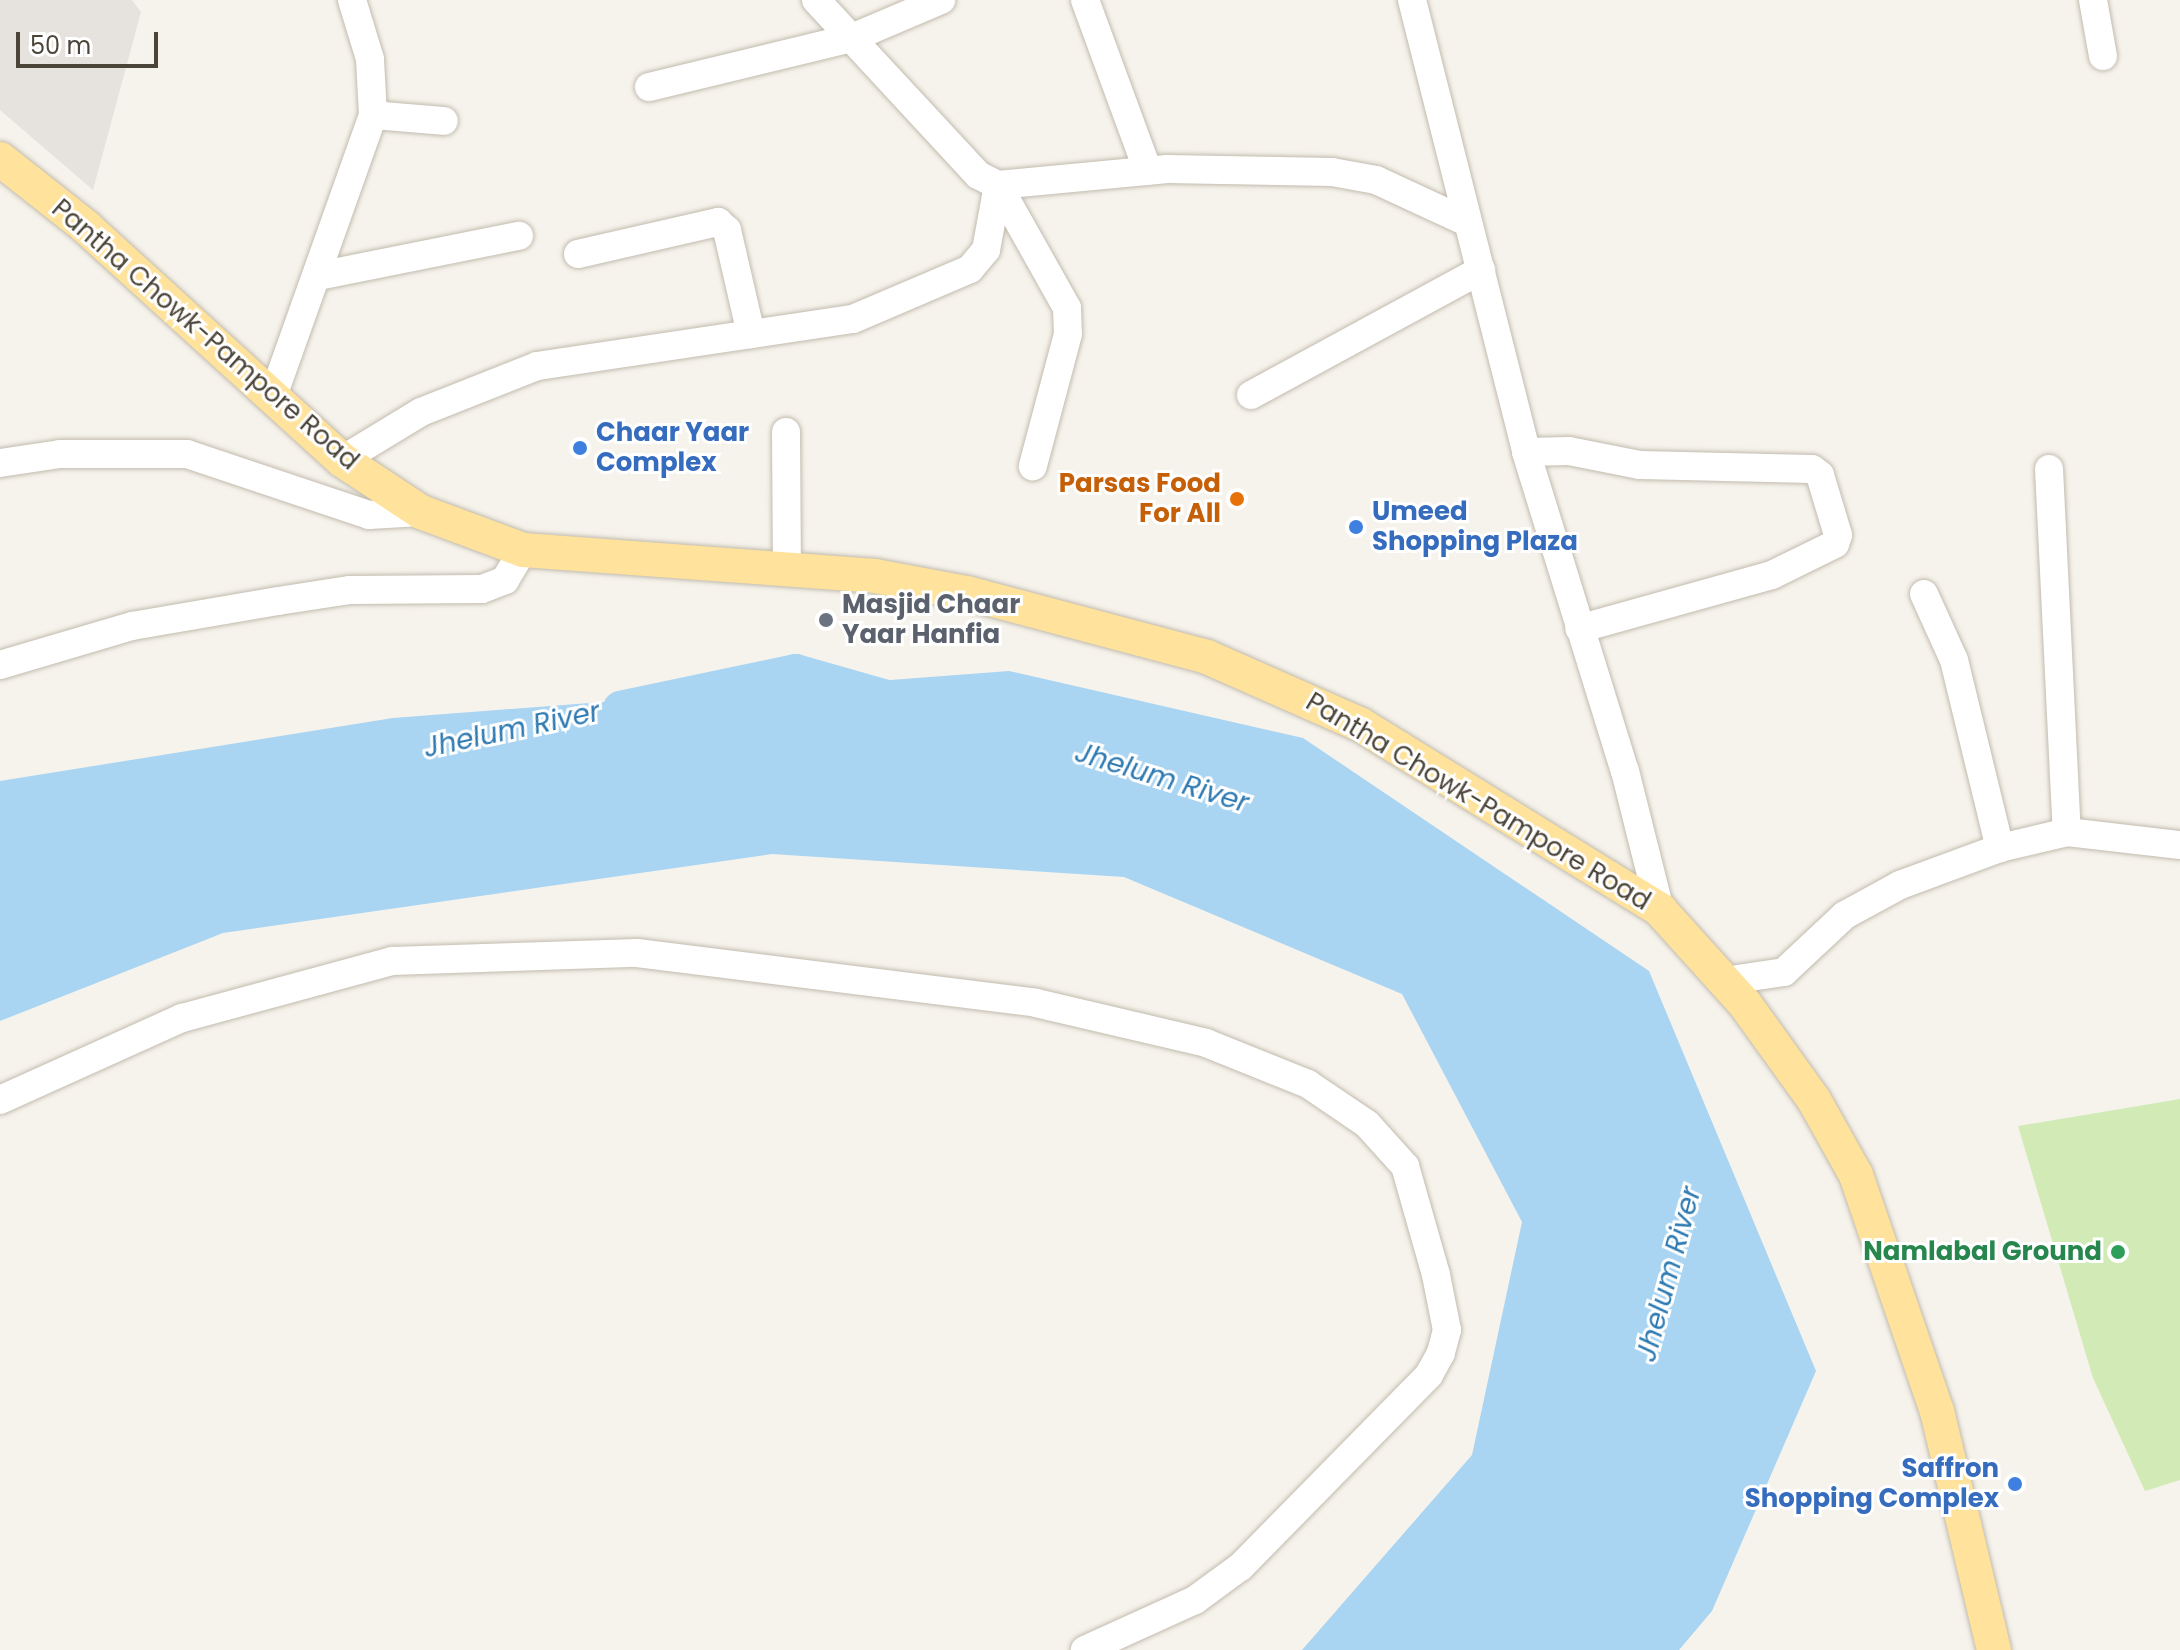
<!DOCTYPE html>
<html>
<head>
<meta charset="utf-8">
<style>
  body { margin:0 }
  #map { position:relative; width:2180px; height:1650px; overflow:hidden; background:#f6f3ec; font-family:Poppins,sans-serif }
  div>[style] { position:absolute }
  .industrial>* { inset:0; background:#e6e2dd }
  .green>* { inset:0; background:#d2eab5 }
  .water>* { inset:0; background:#a9d4f2 }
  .river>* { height:34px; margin:-17px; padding:0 17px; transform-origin:17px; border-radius:17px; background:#a9d4f2 }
  .roads { filter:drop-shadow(0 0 2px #c2bbae) drop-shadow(0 0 2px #c2bbae) }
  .minor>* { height:28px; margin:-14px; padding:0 14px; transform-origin:14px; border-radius:14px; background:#fff }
  .major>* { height:34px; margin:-17px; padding:0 17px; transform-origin:17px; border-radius:17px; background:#ffe39c }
  .dots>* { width:22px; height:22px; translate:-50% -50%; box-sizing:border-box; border:4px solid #fff; border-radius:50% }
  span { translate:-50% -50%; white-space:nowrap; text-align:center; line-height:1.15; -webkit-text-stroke:6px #fff; paint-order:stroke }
  .street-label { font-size:26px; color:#4b4439 }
  .shop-label { font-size:26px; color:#366cbe; font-weight:700 }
  .left { translate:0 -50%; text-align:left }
  .right { translate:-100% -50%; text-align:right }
  .food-label { font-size:26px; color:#c56008; font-weight:700 }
  .worship-label { font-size:26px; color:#5b616d; font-weight:700 }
  .leisure-label { font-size:26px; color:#27864d; font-weight:700 }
  .water-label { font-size:28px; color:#2e7ab2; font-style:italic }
  .scale { position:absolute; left:16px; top:32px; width:142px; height:36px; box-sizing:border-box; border:4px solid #4b4439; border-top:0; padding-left:10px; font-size:24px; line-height:28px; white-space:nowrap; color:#4b4439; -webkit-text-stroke:6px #fff; paint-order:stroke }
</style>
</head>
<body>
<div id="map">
  <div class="industrial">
    <div style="clip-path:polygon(0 0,132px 0,141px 12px,93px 190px,0 110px)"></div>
  </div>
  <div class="green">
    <div style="clip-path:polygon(2180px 1099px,2180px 1480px,2145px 1491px,2093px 1378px,2018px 1126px)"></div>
  </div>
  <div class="water">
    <div style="clip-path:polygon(1009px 671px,1303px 738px,1649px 971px,1816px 1371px,1712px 1611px,1679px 1650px,1302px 1650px,1472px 1455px,1522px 1222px,1402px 994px,1124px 877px,772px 854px,223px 933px,0 1021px,0 781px,393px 718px)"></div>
  </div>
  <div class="river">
    <div style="left:620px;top:708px;width:180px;rotate:-11.9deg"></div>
    <div style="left:796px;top:671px;width:95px;rotate:15.9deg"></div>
  </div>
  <div class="roads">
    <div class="minor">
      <div style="left:816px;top:0;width:238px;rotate:47.2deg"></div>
      <div style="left:978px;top:175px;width:22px;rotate:27deg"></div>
      <div style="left:998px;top:185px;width:170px;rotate:-5.4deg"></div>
      <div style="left:1167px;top:169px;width:165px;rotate:1deg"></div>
      <div style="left:1332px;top:172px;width:45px;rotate:10.3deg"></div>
      <div style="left:1376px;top:180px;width:100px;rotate:24.8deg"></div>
      <div style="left:1085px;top:0;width:182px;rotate:69.8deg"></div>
      <div style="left:1412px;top:0;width:466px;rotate:75.8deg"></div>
      <div style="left:1526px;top:452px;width:334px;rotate:72.8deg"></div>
      <div style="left:1625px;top:771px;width:143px;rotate:75.9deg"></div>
      <div style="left:2093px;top:0;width:57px;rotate:79.9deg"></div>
      <div style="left:649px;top:87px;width:209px;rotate:-13.6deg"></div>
      <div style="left:852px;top:38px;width:97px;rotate:-23.1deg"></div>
      <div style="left:373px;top:115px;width:71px;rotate:4.8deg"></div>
      <div style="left:998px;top:185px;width:141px;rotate:60.7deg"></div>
      <div style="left:1067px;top:308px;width:26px;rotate:88deg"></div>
      <div style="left:1068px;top:334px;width:137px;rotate:104.9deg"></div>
      <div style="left:578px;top:254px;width:144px;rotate:-12.9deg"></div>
      <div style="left:718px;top:222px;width:12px;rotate:42deg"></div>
      <div style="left:727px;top:230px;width:107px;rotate:77deg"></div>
      <div style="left:318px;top:276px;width:205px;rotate:-11.3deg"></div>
      <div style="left:1251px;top:395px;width:262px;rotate:-28.5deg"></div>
      <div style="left:273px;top:396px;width:298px;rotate:-70.4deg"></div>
      <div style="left:373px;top:115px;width:56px;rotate:-93.1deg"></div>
      <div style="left:370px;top:59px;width:62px;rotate:-107deg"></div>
      <div style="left:786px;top:432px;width:134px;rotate:89.6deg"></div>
      <div style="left:1526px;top:452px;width:43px;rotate:-1.3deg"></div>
      <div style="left:1569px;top:451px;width:72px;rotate:11.2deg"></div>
      <div style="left:1640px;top:465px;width:172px;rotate:1.3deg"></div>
      <div style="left:1812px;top:469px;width:10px;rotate:37deg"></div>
      <div style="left:1820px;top:475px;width:63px;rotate:73.3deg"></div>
      <div style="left:1838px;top:535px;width:9px;rotate:108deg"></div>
      <div style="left:1835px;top:544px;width:70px;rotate:153.8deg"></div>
      <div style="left:1772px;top:575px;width:200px;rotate:164.4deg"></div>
      <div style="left:342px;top:460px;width:92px;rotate:-31.3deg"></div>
      <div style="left:421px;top:412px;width:125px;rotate:-21.6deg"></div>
      <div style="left:537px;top:366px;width:319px;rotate:-8.5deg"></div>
      <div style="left:853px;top:319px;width:127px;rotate:-23.1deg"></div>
      <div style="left:970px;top:269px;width:25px;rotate:-50deg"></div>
      <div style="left:986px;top:250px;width:66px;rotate:-79.5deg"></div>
      <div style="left:0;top:463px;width:61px;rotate:-8.5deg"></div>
      <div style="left:60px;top:454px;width:127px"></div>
      <div style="left:187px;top:454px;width:192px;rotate:18.5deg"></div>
      <div style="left:369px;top:515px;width:52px;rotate:-3.3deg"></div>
      <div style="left:2049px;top:469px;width:363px;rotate:87.2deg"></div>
      <div style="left:1924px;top:594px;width:72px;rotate:65.6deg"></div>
      <div style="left:1954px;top:660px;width:194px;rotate:76.3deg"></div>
      <div style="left:0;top:665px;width:138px;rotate:-16.5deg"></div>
      <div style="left:132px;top:626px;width:148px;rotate:-9.7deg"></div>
      <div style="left:278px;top:601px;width:73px;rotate:-8.7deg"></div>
      <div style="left:350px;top:590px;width:132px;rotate:-0.4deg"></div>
      <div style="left:482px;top:589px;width:25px;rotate:-21deg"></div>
      <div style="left:505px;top:580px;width:35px;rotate:-59deg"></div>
      <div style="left:1724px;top:981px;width:61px;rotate:-8.5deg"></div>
      <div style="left:1784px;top:972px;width:83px;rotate:-43.1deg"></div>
      <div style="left:1845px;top:915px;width:63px;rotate:-28.6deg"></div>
      <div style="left:1900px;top:885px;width:107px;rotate:-20.3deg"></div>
      <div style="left:2000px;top:848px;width:69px;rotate:-13.4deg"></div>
      <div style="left:2067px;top:832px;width:114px;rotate:6.6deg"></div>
      <div style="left:0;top:1100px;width:200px;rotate:-24.3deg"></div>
      <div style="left:182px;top:1018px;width:218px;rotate:-15.2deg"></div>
      <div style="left:392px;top:961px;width:245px;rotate:-1.9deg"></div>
      <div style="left:637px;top:953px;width:402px;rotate:7.1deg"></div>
      <div style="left:1036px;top:1003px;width:175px;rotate:13.2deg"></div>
      <div style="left:1206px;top:1043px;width:110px;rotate:21.9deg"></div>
      <div style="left:1308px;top:1084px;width:71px;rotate:34.1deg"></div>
      <div style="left:1367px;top:1124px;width:57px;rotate:47.9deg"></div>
      <div style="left:1405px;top:1166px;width:113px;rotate:74.1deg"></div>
      <div style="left:1436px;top:1275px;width:56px;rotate:78.7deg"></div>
      <div style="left:1447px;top:1330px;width:24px;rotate:105deg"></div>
      <div style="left:1441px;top:1353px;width:25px;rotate:119deg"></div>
      <div style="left:1429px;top:1375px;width:269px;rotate:134.5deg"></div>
      <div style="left:1240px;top:1567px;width:56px;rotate:143.7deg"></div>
      <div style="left:1195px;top:1600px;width:121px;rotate:155.6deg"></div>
    </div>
    <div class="major">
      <div style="left:0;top:159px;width:110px;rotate:38.3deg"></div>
      <div style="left:86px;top:227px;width:346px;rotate:42.3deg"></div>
      <div style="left:342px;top:460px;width:95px;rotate:33.4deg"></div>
      <div style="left:421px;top:512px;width:109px;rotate:20.4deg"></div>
      <div style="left:523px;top:550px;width:353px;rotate:4.2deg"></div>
      <div style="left:875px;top:576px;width:94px;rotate:10.5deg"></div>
      <div style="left:967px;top:593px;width:248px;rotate:14.9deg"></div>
      <div style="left:1207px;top:657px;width:168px;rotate:23.8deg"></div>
      <div style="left:1361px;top:725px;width:352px;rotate:31.7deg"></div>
      <div style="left:1660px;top:910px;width:127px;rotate:47.9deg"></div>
      <div style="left:1745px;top:1004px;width:118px;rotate:54.3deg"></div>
      <div style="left:1814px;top:1100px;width:86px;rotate:60.8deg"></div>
      <div style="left:1856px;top:1175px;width:250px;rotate:71.1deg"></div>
      <div style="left:1937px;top:1411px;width:246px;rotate:76.6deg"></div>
    </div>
  </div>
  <div class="dots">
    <div style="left:580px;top:448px;background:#3f7fe0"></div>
    <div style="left:1237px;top:499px;background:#e8710a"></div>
    <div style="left:1356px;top:527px;background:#3f7fe0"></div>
    <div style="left:826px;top:620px;background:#6b7280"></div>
    <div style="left:2118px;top:1252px;background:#2e9e5b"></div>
    <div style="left:2015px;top:1484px;background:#3f7fe0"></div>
  </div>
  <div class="street-label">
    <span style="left:205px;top:335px;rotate:41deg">Pantha Chowk-Pampore Road</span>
    <span style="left:1478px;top:802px;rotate:31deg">Pantha Chowk-Pampore Road</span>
  </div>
  <div class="shop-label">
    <span class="left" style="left:596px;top:448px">Chaar Yaar<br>Complex</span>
    <span class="left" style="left:1372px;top:527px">Umeed<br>Shopping Plaza</span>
    <span class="right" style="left:1999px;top:1484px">Saffron<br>Shopping Complex</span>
  </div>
  <div class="food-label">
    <span class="right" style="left:1221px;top:499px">Parsas Food<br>For All</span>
  </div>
  <div class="worship-label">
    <span class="left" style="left:842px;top:620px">Masjid Chaar<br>Yaar Hanfia</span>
  </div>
  <div class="leisure-label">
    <span class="right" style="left:2102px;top:1252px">Namlabal Ground</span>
  </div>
  <div class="water-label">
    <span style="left:512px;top:730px;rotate:-12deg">Jhelum River</span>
    <span style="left:1162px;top:778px;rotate:17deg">Jhelum River</span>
    <span style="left:1669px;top:1274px;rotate:-75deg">Jhelum River</span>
  </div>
  <div class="scale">50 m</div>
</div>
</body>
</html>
